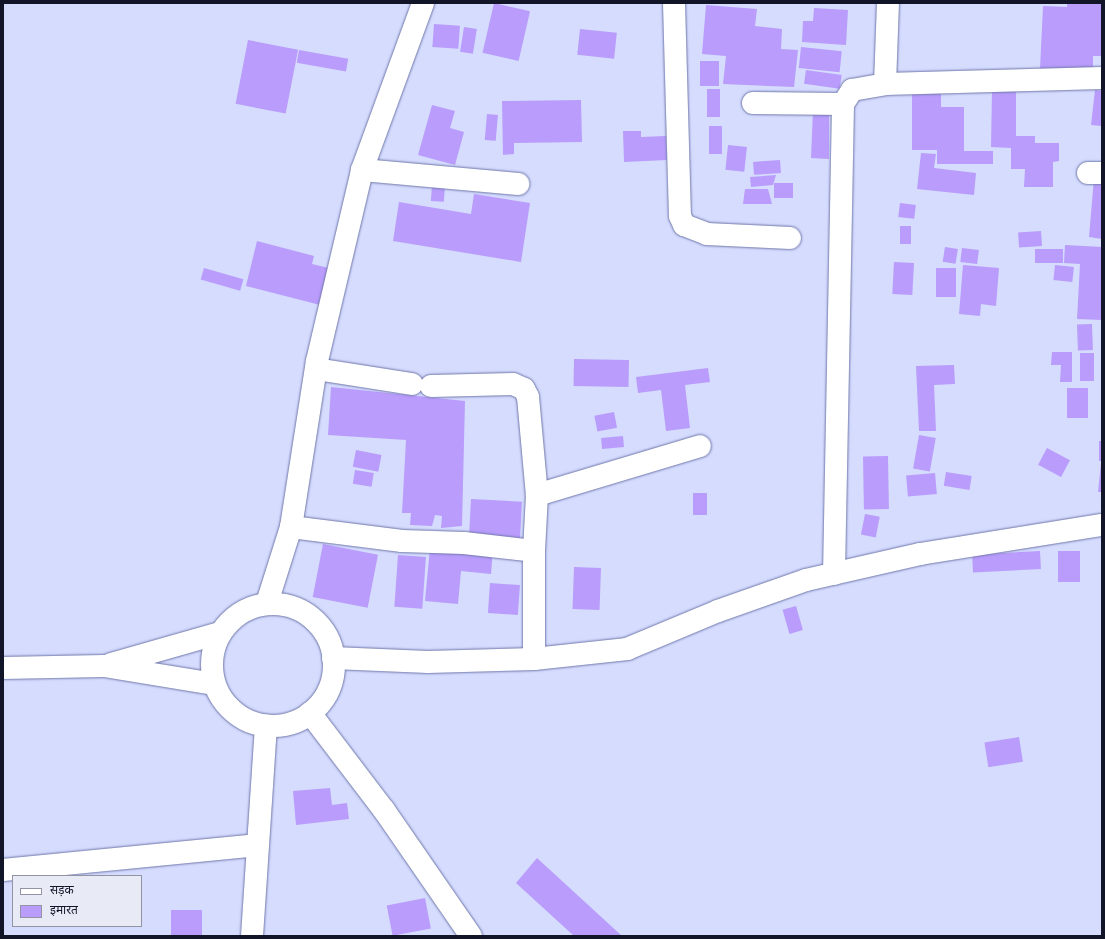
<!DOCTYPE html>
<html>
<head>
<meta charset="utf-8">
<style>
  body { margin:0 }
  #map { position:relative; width:1105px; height:939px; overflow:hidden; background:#d5dcfe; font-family:Arial,"Noto Sans Devanagari",sans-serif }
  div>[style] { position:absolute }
  .building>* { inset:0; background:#b99cfb; transform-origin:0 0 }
  .roads { filter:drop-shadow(0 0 1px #6f77aa) drop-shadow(0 0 1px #6f77aa) }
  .minor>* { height:22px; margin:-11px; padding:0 11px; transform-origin:11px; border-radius:11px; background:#fff }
  .minor>.ring { margin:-11px; padding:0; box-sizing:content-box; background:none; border:22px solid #fff; border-radius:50% }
  span { translate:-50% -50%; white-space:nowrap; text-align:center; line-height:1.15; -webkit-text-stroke:3.5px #e8eaf6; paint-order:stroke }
  .frame { position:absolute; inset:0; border:4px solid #121428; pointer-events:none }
  .legend { position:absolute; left:12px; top:875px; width:130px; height:52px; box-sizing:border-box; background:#e8eaf6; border:1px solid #9294a4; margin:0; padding:5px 7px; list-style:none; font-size:12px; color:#121428 }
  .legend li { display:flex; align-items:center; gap:8px; height:20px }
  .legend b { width:20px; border:1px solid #9294a4 }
</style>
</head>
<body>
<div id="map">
  <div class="building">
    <div style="left:494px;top:3px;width:37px;height:51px;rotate:13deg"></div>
    <div style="clip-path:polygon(1067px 3px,1102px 3px,1102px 56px,1093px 56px,1093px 71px,1040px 69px,1043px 6px,1067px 7px)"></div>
    <div style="clip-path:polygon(706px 5px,757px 9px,755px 26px,782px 29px,781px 49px,798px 50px,794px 87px,723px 84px,726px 56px,702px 54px)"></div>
    <div style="clip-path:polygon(814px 8px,848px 10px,846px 45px,802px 42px,803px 21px,813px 21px)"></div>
    <div style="left:434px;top:24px;width:26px;height:23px;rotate:4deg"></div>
    <div style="left:464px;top:27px;width:13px;height:25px;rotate:9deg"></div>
    <div style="left:580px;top:29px;width:37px;height:26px;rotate:6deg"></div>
    <div style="left:248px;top:40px;width:51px;height:65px;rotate:11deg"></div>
    <div style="left:801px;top:47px;width:41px;height:21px;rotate:6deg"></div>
    <div style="left:299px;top:50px;width:50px;height:13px;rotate:10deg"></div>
    <div style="left:700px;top:61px;width:19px;height:25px"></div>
    <div style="left:806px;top:70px;width:36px;height:14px;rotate:8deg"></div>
    <div style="clip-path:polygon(912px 87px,941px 87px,941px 107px,964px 107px,964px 151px,993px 151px,993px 164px,937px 164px,937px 150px,912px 150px)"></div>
    <div style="left:707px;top:89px;width:13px;height:28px"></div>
    <div style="clip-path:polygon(992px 89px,1016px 89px,1016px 136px,1035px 136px,1035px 143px,1059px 143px,1059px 161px,1053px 162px,1053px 187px,1024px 187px,1025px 169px,1011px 169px,1011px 148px,991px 147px)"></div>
    <div style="clip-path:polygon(1095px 90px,1102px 91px,1102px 126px,1091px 125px)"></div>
    <div style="clip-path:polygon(581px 100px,582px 142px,514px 143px,514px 154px,503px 155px,502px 101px)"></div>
    <div style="clip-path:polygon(432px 105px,455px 111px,450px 128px,464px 132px,455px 165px,418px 155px)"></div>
    <div style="clip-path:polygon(813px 109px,829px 111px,829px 159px,811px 158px)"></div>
    <div style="left:487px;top:114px;width:11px;height:26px;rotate:5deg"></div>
    <div style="left:709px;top:126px;width:13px;height:28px"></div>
    <div style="clip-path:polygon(623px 131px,641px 131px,641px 137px,666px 136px,667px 160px,624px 162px)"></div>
    <div style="left:728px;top:145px;width:19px;height:25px;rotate:6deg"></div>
    <div style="clip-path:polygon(921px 153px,936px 154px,934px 168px,976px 173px,974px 195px,917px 189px)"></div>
    <div style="left:780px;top:160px;width:13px;height:27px;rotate:86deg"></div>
    <div style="clip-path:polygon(776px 175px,773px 185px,751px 187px,750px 177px)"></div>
    <div style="clip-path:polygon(1094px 178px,1102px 178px,1102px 239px,1089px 237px)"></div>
    <div style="left:793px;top:183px;width:15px;height:19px;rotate:90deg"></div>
    <div style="left:432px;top:185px;width:13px;height:16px;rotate:4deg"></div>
    <div style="clip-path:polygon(745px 189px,768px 189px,772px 204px,743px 204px)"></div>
    <div style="clip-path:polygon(474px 194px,530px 203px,521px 262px,393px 241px,399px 202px,471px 214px)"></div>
    <div style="left:900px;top:203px;width:16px;height:14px;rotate:7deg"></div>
    <div style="left:900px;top:226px;width:11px;height:18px"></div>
    <div style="left:1041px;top:231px;width:15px;height:23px;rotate:86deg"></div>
    <div style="clip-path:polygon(257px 241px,314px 256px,312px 264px,333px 269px,324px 306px,246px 286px)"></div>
    <div style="clip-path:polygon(1065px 245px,1102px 247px,1102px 320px,1077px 319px,1080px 264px,1064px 263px)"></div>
    <div style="left:945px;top:247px;width:13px;height:15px;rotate:9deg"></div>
    <div style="left:962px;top:248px;width:17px;height:14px;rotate:7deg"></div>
    <div style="left:1035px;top:249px;width:28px;height:14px"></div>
    <div style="left:894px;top:262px;width:20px;height:32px;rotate:3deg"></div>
    <div style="clip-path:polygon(963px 265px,999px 268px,996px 306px,981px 304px,980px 316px,959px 314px)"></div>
    <div style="left:1055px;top:265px;width:19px;height:15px;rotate:6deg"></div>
    <div style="left:204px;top:268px;width:41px;height:12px;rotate:16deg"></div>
    <div style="left:956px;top:268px;width:29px;height:20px;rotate:90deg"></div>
    <div style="left:1092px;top:324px;width:26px;height:15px;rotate:88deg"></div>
    <div style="clip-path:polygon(1052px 352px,1072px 352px,1072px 382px,1060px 382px,1061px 365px,1051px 365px)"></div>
    <div style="left:1080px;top:353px;width:14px;height:28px"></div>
    <div style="left:574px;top:359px;width:55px;height:27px;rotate:1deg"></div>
    <div style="clip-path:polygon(954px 365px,955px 384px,934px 385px,936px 431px,919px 431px,916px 366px)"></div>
    <div style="clip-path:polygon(708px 368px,710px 382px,685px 385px,690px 428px,666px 431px,661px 390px,638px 393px,636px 377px)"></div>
    <div style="clip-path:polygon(331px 387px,465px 401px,462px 526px,441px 528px,442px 516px,435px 515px,432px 526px,410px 525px,411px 513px,402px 513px,406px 440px,328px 435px)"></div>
    <div style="left:1067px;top:388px;width:21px;height:30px"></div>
    <div style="left:614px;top:412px;width:16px;height:20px;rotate:79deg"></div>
    <div style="left:919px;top:435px;width:17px;height:34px;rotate:10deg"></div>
    <div style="left:623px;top:436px;width:11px;height:22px;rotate:85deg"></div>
    <div style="left:1099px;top:441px;width:3px;height:20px"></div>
    <div style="left:1047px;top:448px;width:26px;height:19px;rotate:28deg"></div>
    <div style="left:356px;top:450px;width:26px;height:17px;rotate:11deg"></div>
    <div style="left:888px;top:456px;width:53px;height:25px;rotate:89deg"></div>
    <div style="clip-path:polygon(1101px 463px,1102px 463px,1102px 492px,1098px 492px)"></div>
    <div style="left:355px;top:470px;width:19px;height:14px;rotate:9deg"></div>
    <div style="left:946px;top:472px;width:26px;height:14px;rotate:9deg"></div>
    <div style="left:935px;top:473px;width:21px;height:29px;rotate:85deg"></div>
    <div style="left:693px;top:493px;width:14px;height:22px"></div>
    <div style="left:471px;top:499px;width:51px;height:37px;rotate:3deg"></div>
    <div style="left:865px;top:514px;width:15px;height:21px;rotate:11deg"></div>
    <div style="left:323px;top:544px;width:56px;height:54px;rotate:11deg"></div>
    <div style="clip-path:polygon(430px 548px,493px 548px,491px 574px,461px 571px,458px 604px,425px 601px)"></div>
    <div style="left:1040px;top:551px;width:18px;height:68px;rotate:87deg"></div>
    <div style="left:1058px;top:551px;width:22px;height:31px"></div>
    <div style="left:398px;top:555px;width:28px;height:52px;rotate:4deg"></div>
    <div style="left:574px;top:567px;width:27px;height:42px;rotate:2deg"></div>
    <div style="left:490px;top:583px;width:30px;height:30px;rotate:4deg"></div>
    <div style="left:796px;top:606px;width:25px;height:14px;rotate:74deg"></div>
    <div style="left:1019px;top:737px;width:25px;height:35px;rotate:81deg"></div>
    <div style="clip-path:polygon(330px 788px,332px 805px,347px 803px,349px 819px,296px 825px,293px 791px)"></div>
    <div style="clip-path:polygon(537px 858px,622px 936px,574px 936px,516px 883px)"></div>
    <div style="left:425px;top:898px;width:31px;height:39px;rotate:79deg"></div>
    <div style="left:171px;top:910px;width:31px;height:26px"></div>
  </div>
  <div class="roads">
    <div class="minor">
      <div style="left:674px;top:3px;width:213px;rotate:88.4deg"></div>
      <div style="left:680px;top:216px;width:10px;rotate:66deg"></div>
      <div style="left:684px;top:225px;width:25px;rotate:21deg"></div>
      <div style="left:707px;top:234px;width:83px;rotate:2.8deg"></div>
      <div style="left:885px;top:84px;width:217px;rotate:-1.6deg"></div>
      <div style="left:753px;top:103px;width:90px;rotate:0.6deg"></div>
      <div style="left:362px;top:170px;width:157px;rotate:5.1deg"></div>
      <div style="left:1088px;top:173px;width:14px"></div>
      <div style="left:316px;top:369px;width:97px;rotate:8.9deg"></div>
      <div style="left:431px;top:386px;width:82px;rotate:-1.4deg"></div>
      <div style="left:513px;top:384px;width:12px;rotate:24deg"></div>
      <div style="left:524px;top:389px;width:9px;rotate:63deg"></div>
      <div style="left:528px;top:397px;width:98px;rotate:84.8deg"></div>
      <div style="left:537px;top:495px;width:56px;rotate:93.1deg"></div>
      <div style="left:534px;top:551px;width:108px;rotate:90deg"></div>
      <div style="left:537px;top:495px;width:170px;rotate:-16.7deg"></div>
      <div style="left:291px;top:527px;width:112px;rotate:7.2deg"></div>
      <div style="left:402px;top:541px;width:62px;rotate:1.8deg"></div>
      <div style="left:464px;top:543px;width:70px;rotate:6.5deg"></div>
      <div style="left:834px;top:574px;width:470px;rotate:-88.9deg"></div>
      <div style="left:843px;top:104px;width:17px;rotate:-57deg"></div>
      <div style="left:852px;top:90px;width:34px;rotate:-10deg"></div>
      <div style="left:885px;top:84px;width:81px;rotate:-87.9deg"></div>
      <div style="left:267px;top:603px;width:80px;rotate:-72.5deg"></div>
      <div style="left:291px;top:527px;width:168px;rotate:-81.1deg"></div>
      <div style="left:317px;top:361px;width:196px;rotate:-76.7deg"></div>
      <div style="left:362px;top:170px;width:178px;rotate:-69.9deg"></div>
      <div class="ring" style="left:212px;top:604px;width:100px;height:100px"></div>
      <div style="left:333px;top:658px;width:95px;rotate:2.4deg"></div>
      <div style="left:428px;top:662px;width:106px;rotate:-1.6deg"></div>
      <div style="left:534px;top:659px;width:94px;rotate:-6.1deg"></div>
      <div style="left:627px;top:649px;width:99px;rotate:-22.7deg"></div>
      <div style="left:718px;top:611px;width:93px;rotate:-19.4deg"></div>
      <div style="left:806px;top:580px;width:117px;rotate:-12.8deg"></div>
      <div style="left:920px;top:554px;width:184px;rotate:-9.1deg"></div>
      <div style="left:111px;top:664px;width:113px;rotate:-15.9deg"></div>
      <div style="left:3px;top:668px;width:101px;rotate:-1.1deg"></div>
      <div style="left:104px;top:666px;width:111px;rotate:9.3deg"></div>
      <div style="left:310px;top:713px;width:122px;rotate:52.7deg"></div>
      <div style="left:384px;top:810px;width:153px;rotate:55.4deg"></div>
      <div style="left:3px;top:870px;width:256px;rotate:-5.6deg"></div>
      <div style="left:252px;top:936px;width:211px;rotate:-86.2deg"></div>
    </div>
  </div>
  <div class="frame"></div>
  <ul class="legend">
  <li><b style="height:5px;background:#fff"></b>सड़क</li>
  <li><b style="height:11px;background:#b99cfb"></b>इमारत</li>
  </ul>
</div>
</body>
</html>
